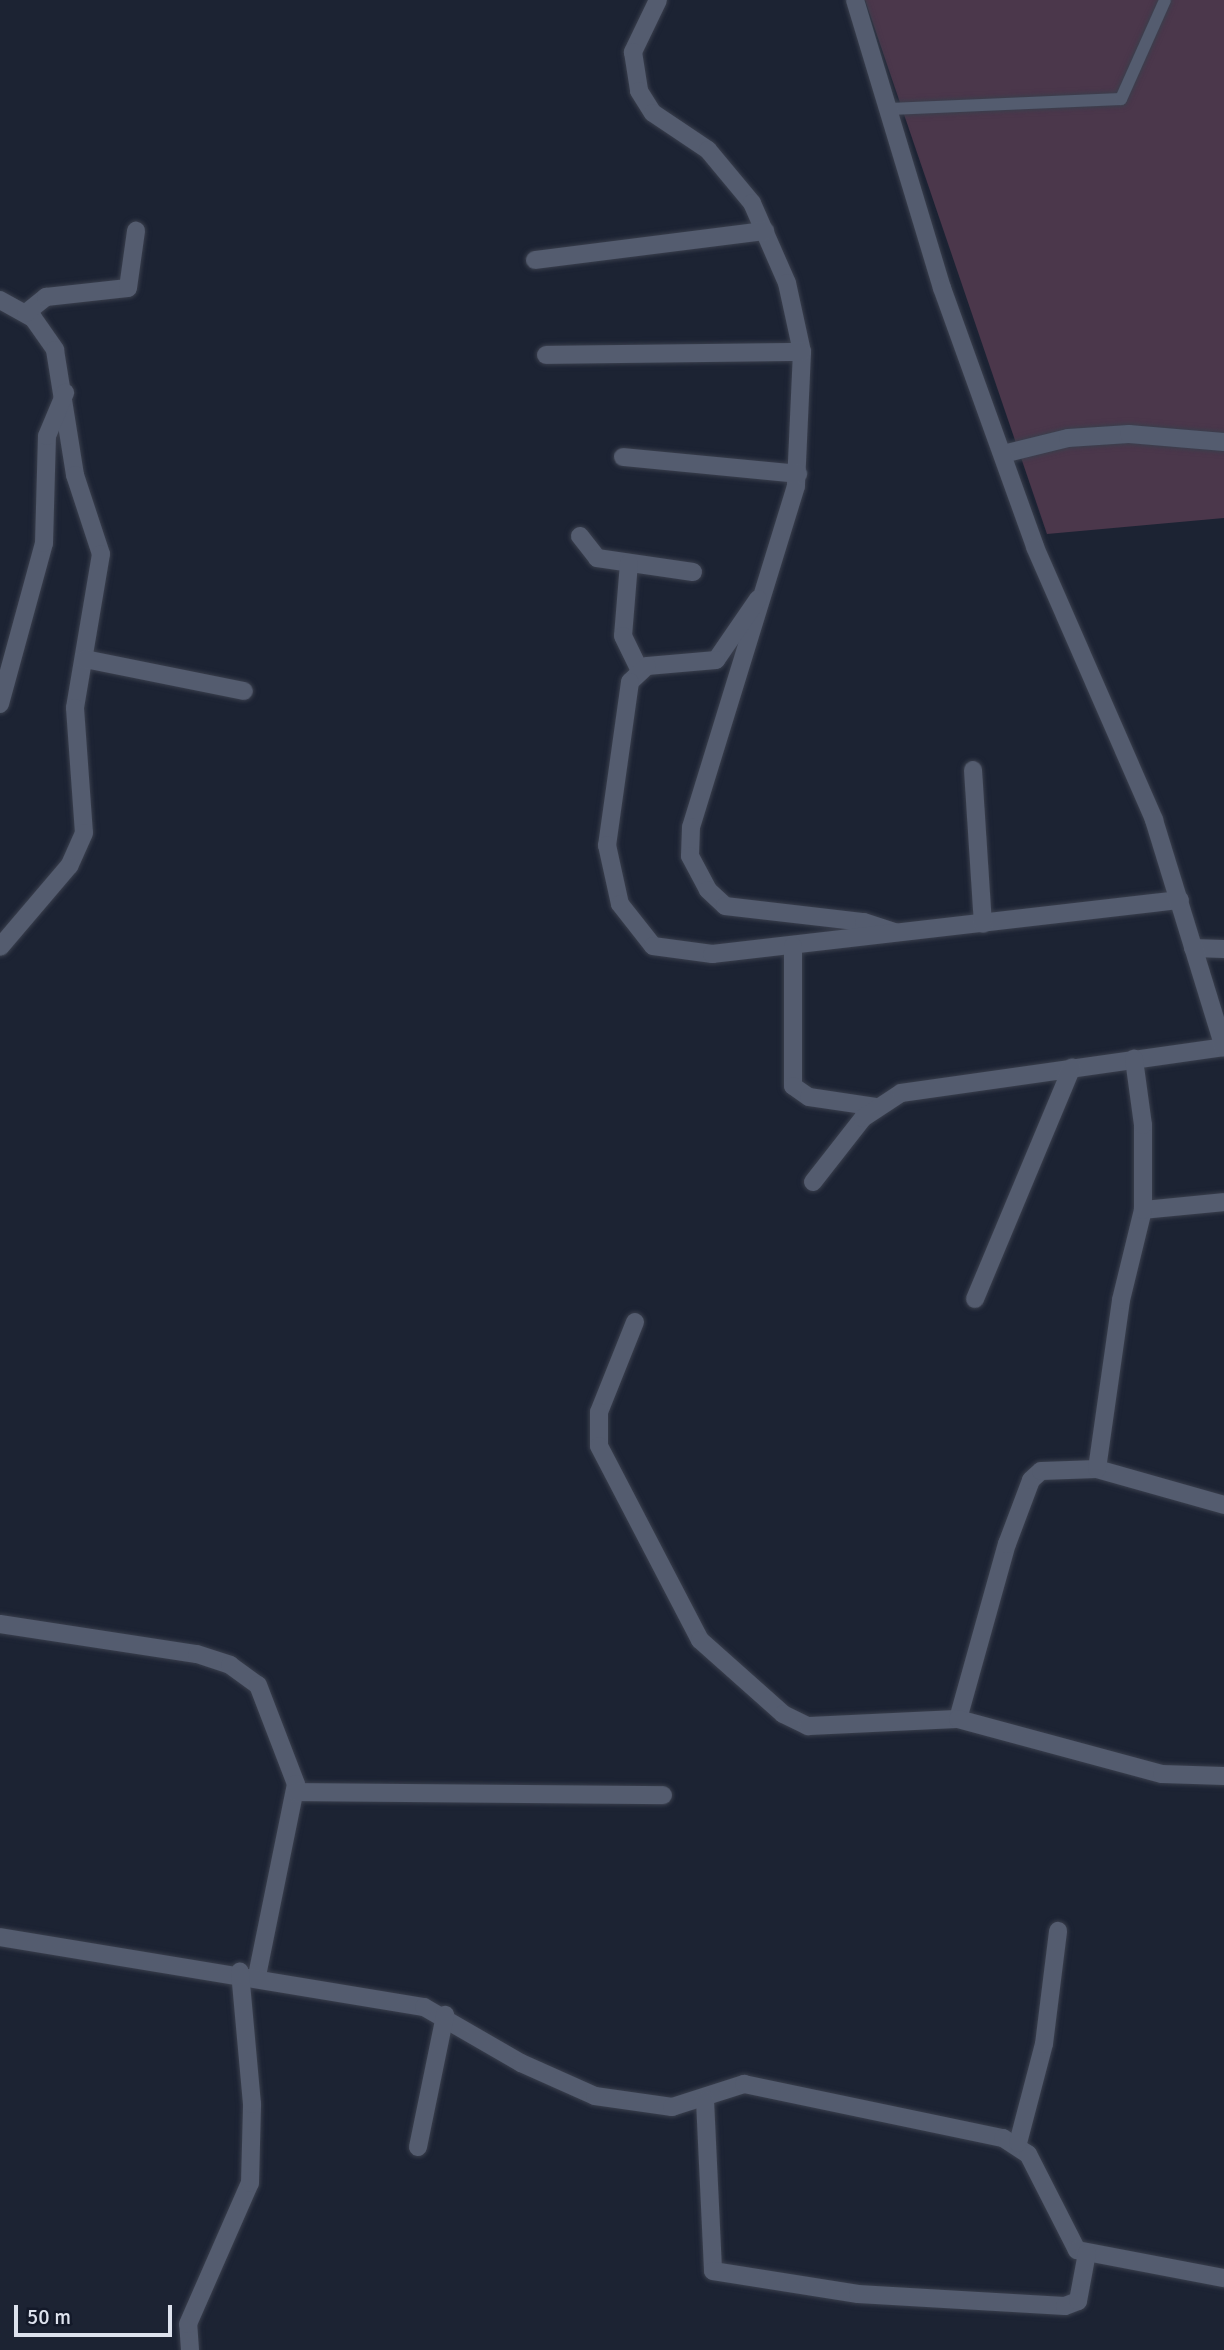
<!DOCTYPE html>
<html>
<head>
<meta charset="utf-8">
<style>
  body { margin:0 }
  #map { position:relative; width:1224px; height:2350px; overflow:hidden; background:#1c2333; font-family:Signika,sans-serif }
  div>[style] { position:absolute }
  .green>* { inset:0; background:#4b374b }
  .roads { filter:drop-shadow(0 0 2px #3a3f4d) drop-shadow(0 0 2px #3a3f4d) }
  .service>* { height:12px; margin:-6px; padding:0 6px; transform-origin:6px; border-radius:6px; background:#545c6f }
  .minor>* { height:18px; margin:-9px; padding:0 9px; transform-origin:9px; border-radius:9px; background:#545c6f }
  .tertiary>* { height:18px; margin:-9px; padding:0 9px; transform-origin:9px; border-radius:9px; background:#545c6f }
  span { translate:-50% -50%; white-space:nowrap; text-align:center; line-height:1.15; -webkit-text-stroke:5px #131929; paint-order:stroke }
  .scale { position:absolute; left:14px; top:2305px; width:158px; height:32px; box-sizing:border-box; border:4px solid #dde2ed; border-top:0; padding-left:9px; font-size:21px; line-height:24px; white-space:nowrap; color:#dde2ed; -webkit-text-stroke:5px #131929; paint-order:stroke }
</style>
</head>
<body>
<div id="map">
  <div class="green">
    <div style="clip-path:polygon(865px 0,1224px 0,1224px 518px,1047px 534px)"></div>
  </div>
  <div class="roads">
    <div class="service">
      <div style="left:890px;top:109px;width:231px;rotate:-2.5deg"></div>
      <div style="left:1121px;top:99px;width:108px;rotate:-66deg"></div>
    </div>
    <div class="minor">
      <div style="left:658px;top:0;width:58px;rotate:115.7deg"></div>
      <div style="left:633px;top:52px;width:39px;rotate:81deg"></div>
      <div style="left:639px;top:91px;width:26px;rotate:58deg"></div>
      <div style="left:653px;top:113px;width:66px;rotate:33.9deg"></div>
      <div style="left:708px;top:150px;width:69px;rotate:50.3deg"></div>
      <div style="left:752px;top:203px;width:87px;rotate:66.4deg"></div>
      <div style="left:787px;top:283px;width:71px;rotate:77.7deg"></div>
      <div style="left:802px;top:352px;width:134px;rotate:92.6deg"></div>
      <div style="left:796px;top:486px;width:357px;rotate:107.1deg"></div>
      <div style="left:691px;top:827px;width:29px;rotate:92deg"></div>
      <div style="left:690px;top:856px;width:38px;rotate:62deg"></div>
      <div style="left:708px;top:890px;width:23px;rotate:43deg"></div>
      <div style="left:725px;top:906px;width:140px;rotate:6.6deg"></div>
      <div style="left:864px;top:922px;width:33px;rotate:18deg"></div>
      <div style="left:535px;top:260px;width:232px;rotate:-7.2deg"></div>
      <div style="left:0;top:300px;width:38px;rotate:29deg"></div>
      <div style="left:33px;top:318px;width:39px;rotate:55deg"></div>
      <div style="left:55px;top:350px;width:127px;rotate:80.9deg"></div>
      <div style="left:75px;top:475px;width:83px;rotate:71.8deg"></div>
      <div style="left:101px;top:554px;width:156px;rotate:99.6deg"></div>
      <div style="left:75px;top:708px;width:125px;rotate:85.9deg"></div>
      <div style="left:84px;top:833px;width:36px;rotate:114deg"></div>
      <div style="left:69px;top:866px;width:106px;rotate:130.4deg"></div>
      <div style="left:26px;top:313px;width:26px;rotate:-39deg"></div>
      <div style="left:46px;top:297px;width:82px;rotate:-6.3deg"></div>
      <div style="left:128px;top:288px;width:58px;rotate:-82deg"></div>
      <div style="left:546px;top:355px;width:256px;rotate:-0.7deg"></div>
      <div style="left:1003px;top:454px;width:67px;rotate:-13.8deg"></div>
      <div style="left:1068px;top:438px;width:61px;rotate:-3.8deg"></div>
      <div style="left:1129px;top:434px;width:95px;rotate:4.8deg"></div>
      <div style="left:623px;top:457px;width:176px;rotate:5.5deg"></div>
      <div style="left:580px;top:536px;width:28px;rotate:52deg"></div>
      <div style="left:597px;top:558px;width:97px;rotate:8.3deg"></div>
      <div style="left:629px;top:563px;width:73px;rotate:94.7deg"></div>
      <div style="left:623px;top:636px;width:37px;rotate:64deg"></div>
      <div style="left:758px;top:599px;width:74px;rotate:124.5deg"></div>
      <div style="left:716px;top:660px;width:69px;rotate:175deg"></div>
      <div style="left:647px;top:666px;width:23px;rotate:137deg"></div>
      <div style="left:630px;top:682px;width:165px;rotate:98deg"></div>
      <div style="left:607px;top:845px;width:60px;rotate:77.6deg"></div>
      <div style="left:620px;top:904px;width:53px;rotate:51.8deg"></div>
      <div style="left:653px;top:946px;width:60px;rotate:7.7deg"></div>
      <div style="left:712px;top:954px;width:471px;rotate:-6.6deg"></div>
      <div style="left:85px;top:659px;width:162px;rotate:11.4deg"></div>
      <div style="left:0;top:704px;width:167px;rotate:-74.7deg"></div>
      <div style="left:44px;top:543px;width:107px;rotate:-88.4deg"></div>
      <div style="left:47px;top:436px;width:47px;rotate:-67.3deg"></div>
      <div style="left:973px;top:770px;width:154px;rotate:86.3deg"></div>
      <div style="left:793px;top:946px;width:140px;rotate:90deg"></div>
      <div style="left:793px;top:1086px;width:19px;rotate:35deg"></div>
      <div style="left:809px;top:1097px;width:69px;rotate:8.4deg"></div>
      <div style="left:1193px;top:948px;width:31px;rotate:2deg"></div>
      <div style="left:813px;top:1182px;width:81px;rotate:-52deg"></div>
      <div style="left:863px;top:1118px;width:45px;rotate:-33.3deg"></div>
      <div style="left:901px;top:1093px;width:326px;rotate:-8.1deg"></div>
      <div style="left:1143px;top:1210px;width:81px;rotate:-5.6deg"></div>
      <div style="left:975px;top:1299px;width:251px;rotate:-67.3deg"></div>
      <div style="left:635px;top:1322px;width:97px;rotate:111.8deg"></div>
      <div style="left:599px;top:1412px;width:34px;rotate:90deg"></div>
      <div style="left:599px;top:1446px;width:219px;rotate:62.5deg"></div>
      <div style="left:700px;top:1640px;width:111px;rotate:41.7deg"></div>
      <div style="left:783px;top:1714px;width:28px;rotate:26deg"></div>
      <div style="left:808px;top:1726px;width:150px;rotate:-2.7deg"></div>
      <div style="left:958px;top:1719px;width:182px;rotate:-74.4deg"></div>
      <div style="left:1007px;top:1544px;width:68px;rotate:-69.4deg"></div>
      <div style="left:1031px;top:1480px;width:13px;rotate:-42deg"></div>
      <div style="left:1041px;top:1471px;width:56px;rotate:-2deg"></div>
      <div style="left:1097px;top:1469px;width:132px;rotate:15.8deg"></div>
      <div style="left:1097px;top:1469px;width:171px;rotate:-81.9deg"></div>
      <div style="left:1121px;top:1300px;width:93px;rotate:-76.3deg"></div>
      <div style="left:1143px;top:1210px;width:85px;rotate:-90deg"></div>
      <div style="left:1143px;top:1125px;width:67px;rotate:-97.8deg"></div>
      <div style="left:0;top:1624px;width:199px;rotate:8.7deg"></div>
      <div style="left:197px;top:1654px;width:35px;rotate:18deg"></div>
      <div style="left:230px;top:1665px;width:34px;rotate:36deg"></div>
      <div style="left:258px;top:1685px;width:106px;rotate:69deg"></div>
      <div style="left:296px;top:1784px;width:195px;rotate:101.5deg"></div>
      <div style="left:958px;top:1719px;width:211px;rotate:15.1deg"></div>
      <div style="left:1162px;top:1774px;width:62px;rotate:1.8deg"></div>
      <div style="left:296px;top:1792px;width:367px;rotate:0.5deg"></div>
      <div style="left:0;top:1937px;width:430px;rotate:9.4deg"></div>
      <div style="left:424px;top:2007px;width:112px;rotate:30deg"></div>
      <div style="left:521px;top:2063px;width:81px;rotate:24deg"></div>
      <div style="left:595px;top:2096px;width:78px;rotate:8.1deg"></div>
      <div style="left:672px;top:2107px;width:76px;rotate:-17.7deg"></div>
      <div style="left:744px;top:2084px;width:265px;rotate:11.8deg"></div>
      <div style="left:1003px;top:2138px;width:30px;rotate:33deg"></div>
      <div style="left:1028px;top:2154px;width:108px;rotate:63deg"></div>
      <div style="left:1077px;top:2250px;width:150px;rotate:10.8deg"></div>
      <div style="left:705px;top:2100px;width:171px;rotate:87.3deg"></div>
      <div style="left:713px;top:2271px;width:147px;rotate:9deg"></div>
      <div style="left:858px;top:2294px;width:207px;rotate:3.3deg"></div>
      <div style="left:1065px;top:2306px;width:14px;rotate:-21deg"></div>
      <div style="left:1078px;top:2301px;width:49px;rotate:-79.4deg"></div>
      <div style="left:1018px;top:2143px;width:102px;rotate:-75.3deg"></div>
      <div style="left:1044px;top:2044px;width:114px;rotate:-82.9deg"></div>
      <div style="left:418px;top:2147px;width:135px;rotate:-78.4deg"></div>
      <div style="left:190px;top:2350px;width:26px;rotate:-94deg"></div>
      <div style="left:188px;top:2324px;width:154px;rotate:-66.3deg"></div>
      <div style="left:250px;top:2183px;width:79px;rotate:-88.5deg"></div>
      <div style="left:252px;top:2104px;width:133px;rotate:-95.2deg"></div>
    </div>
    <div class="tertiary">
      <div style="left:855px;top:0;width:301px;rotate:73.2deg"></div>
      <div style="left:942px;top:288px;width:275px;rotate:70.2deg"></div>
      <div style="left:1035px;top:547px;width:298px;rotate:66.4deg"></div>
      <div style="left:1154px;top:820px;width:238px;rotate:72.9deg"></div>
    </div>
  </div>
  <div class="scale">50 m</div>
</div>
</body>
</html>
